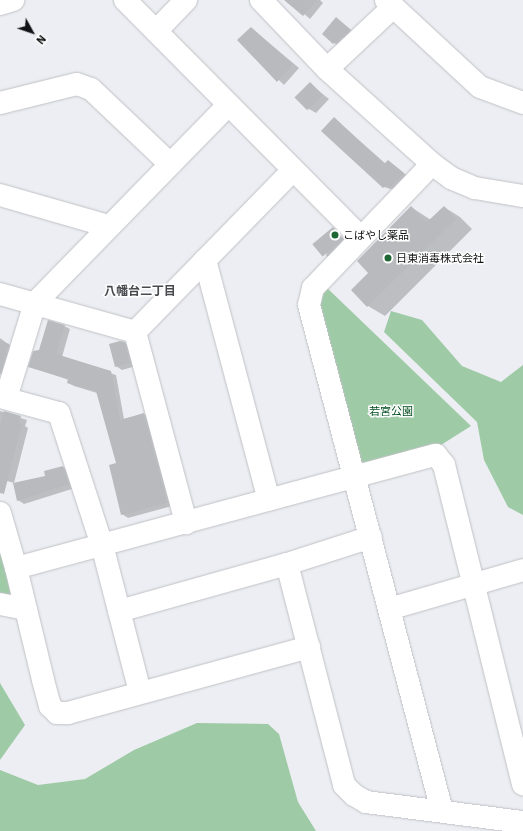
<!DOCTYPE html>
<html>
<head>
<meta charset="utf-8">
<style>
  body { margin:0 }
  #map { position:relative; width:523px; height:831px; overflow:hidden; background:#edeef3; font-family:"IBM Plex Sans","Noto Sans JP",sans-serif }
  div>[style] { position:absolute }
  .green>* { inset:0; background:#9ecba6 }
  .shadow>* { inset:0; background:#0003 }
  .building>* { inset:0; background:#b9babe; transform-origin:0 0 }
  .roads { filter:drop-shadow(0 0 1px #bfc1c5) drop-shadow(0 0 1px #bfc1c5) }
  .minor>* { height:22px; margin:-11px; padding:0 11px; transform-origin:11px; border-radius:11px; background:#fff }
  .dots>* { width:11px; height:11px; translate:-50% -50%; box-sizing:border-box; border:2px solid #fff; border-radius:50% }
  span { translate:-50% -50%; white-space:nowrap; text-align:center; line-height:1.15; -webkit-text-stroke:3px #fff; paint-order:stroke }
  .poi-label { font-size:11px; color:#111213 }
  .left { translate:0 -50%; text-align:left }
  .park-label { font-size:11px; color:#004e1f }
  .neighbourhood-label { font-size:12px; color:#494a4d; font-weight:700 }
  .north { position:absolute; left:12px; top:12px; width:40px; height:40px; -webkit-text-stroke:3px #fff; paint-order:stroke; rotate:130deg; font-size:11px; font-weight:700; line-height:16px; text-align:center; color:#111213 }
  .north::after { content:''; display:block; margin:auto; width:14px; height:18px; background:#111213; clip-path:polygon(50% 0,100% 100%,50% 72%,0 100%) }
</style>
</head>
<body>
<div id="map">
  <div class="green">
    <div style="clip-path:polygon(326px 287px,471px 426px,441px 445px,365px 465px,357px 457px,317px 306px)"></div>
    <div style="clip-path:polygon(391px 311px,422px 320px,462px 366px,501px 382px,523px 365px,523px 515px,508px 507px,484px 460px,477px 422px,384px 332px)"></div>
    <div style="clip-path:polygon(0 540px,18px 598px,0 597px)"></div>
    <div style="clip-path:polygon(0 683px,25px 725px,0 760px)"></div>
    <div style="clip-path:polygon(197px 723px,268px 724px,279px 734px,298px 802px,316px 831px,0 831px,0 770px,38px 785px,85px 779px,134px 750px)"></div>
  </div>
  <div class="shadow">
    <div style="clip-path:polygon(288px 0,320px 0,323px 3px,310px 19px)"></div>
    <div style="clip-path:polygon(337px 19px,356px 34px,340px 47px,334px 43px)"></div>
    <div style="clip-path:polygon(251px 28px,299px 68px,284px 85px,238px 40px)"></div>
    <div style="clip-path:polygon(310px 84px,329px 99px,316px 113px,309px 109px)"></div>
    <div style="clip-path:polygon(334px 118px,386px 164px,388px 161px,409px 177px,397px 191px,384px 187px)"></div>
    <div style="clip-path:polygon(411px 207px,431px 220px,444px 207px,460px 217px,472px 229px,385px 316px,368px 306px,352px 290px,370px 273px)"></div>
    <div style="clip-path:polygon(333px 229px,349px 243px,333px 259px,326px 256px)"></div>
    <div style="clip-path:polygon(64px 326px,70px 329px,62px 357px,116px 375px,124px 419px,144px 414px,149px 417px,172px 506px,128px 518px,122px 514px,117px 464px,97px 393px,74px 386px,68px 383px,69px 380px,30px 367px,40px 351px)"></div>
    <div style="clip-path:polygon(0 338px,15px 349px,7px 376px,0 374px)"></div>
    <div style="clip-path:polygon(125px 343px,131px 347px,136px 366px,122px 370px,116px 366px)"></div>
    <div style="clip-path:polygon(0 411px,27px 420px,25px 426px,28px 428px,14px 483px,0 479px)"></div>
    <div style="clip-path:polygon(63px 467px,69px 471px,75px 488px,24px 504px,18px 500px,46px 476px)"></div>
  </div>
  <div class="building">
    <div style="clip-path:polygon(284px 0,317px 0,303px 16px)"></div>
    <div style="clip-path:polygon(336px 17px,351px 30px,333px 44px,322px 34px)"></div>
    <div style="clip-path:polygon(251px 27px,293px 64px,277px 82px,237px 40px)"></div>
    <div style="left:310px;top:82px;width:18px;height:22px;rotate:45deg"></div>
    <div style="clip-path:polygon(334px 117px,384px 164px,388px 160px,404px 173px,390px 188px,386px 185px,383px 188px,321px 131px)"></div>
    <div style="clip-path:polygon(411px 206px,427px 222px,444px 206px,456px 219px,367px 307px,351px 290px,368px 273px,357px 261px)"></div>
    <div style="left:333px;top:227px;width:16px;height:27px;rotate:50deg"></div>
    <div style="clip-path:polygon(48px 320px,65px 325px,56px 354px,111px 371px,120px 420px,144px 413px,167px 503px,121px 515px,109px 465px,116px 463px,96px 391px,67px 383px,68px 379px,28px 367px,33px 351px,39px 350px)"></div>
    <div style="clip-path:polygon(0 341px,9px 344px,0 375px)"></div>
    <div style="clip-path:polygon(120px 341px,125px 342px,130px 363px,115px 367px,109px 344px)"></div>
    <div style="clip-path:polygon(4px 411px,21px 416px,19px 423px,22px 424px,4px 494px,0 493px,0 428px)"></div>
    <div style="clip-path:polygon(63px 466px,69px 484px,17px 501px,13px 483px,45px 476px,44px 471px)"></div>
  </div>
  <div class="roads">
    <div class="minor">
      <div style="left:125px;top:0;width:335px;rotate:45.2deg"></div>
      <div style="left:261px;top:0;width:95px;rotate:46.3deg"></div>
      <div style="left:327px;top:69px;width:142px;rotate:42.1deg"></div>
      <div style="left:432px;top:164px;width:24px;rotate:36deg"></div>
      <div style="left:451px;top:178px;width:26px;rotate:23deg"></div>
      <div style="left:475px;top:188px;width:49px;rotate:9.5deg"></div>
      <div style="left:386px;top:0;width:128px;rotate:42.8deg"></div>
      <div style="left:480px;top:87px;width:46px;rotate:20.4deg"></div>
      <div style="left:0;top:4px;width:14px;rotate:-17deg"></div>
      <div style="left:156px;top:31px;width:43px;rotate:-45.9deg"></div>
      <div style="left:327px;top:69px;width:91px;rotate:-43.2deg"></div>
      <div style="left:0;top:103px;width:79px;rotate:-13.9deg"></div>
      <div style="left:77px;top:84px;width:15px;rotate:20deg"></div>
      <div style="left:91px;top:89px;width:109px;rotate:43.5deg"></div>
      <div style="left:432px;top:164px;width:172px;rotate:133.8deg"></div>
      <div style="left:313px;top:288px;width:17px;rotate:103deg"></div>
      <div style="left:309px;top:305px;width:523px;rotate:75.27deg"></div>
      <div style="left:0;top:195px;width:112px;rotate:16deg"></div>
      <div style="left:205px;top:260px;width:248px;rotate:75.1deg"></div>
      <div style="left:0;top:294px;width:140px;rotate:15.7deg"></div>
      <div style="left:135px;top:332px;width:225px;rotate:-45.7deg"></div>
      <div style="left:135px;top:332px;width:198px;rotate:75deg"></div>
      <div style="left:0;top:397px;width:61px;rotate:15.2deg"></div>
      <div style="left:59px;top:413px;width:139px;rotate:72deg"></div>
      <div style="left:102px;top:545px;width:152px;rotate:75.5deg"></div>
      <div style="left:6px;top:398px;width:99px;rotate:-73deg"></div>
      <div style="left:35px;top:303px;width:275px;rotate:-45.7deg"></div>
      <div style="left:0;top:513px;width:57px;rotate:73.8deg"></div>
      <div style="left:16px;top:568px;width:115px;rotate:76.4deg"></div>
      <div style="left:43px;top:680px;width:27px;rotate:75deg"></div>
      <div style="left:50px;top:706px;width:10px;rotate:45deg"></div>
      <div style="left:57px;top:713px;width:11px"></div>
      <div style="left:68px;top:713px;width:250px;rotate:-15.3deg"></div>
      <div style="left:287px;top:564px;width:228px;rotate:75.5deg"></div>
      <div style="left:344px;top:785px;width:14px;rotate:45deg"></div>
      <div style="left:354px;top:795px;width:14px;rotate:30deg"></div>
      <div style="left:366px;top:802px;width:158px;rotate:7.3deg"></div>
      <div style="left:16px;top:568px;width:435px;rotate:-15.1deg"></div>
      <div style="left:436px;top:455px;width:13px;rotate:51deg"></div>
      <div style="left:444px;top:465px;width:329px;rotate:76.1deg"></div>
      <div style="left:0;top:604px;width:26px;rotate:11deg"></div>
      <div style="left:389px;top:609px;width:140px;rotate:-16.2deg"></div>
      <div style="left:119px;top:611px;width:174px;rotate:-15.6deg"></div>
      <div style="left:287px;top:564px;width:88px;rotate:-17.8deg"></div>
    </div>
  </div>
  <div class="dots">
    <div style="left:335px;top:235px;background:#1e6735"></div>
    <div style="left:388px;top:258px;background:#1e6735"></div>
  </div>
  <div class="poi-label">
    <span class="left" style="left:343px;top:235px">こばやし薬品</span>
    <span class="left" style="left:396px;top:258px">日東消毒株式会社</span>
  </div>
  <div class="park-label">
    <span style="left:391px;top:411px">若宮公園</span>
  </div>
  <div class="neighbourhood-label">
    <span style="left:140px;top:291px">八幡台二丁目</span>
  </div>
  <div class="north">N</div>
</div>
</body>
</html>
